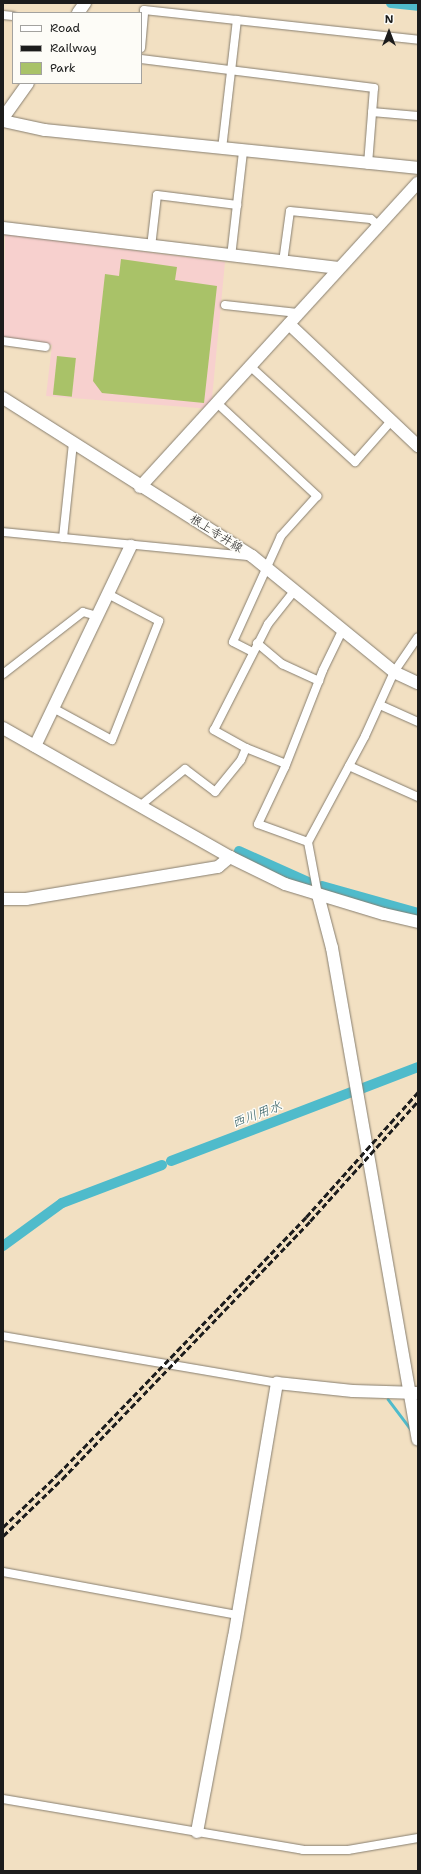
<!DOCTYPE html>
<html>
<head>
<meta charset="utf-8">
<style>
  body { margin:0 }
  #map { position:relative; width:421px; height:1874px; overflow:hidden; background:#f2e0c2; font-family:"Shantell Sans","Klee One",sans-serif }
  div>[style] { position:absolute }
  .built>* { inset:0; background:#f7d0ce }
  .green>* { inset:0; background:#a9c268; transform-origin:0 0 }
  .stream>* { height:2.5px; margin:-1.25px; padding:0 1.25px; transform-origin:1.25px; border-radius:1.25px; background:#4fbbcb }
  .canal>* { height:10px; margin:-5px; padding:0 5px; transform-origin:5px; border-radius:5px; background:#4fbbcb }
  .roads { filter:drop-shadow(0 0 1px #877e6f) drop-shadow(0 0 1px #877e6f) }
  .street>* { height:8px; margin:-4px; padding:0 4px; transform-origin:4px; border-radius:4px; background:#fff }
  .secondary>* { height:12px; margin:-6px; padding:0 6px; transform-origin:6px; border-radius:6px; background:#fff }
  .rail>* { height:2.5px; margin-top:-1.25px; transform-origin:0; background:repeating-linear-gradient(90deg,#1c1c1c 0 6px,transparent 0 9px) }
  span { translate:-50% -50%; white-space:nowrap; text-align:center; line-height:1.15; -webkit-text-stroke:3px #fdfcf7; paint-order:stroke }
  .street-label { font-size:12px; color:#1c1c1c }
  .water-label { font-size:13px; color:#305c62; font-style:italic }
  .frame { position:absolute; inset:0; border:4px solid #1c1c1c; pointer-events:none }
  .legend { position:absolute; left:12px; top:12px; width:130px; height:72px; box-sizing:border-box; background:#fdfcf7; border:1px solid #a3a29f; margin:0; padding:5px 7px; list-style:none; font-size:12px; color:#1c1c1c }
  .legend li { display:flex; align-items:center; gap:8px; height:20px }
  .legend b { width:20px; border:1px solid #a3a29f }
  .north { position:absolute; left:369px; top:12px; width:40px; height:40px; -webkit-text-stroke:3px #fdfcf7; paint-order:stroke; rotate:0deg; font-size:11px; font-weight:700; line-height:16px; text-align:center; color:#1c1c1c }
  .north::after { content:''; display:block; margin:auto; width:14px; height:18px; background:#1c1c1c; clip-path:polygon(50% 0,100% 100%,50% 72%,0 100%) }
</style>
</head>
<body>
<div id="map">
  <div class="built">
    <div style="clip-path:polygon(5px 234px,225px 262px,211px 409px,46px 396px,52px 345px,3px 338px)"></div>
  </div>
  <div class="green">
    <div style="clip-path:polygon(121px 259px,177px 267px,175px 280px,217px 286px,204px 403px,102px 393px,93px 381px,105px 274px,119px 276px)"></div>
    <div style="left:57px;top:356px;width:19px;height:39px;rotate:6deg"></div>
  </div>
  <div class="stream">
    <div style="left:388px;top:1399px;width:39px;rotate:53deg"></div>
  </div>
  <div class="canal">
    <div style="left:391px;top:3px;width:27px;rotate:6deg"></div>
    <div style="left:239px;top:851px;width:76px;rotate:24.2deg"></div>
    <div style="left:322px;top:886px;width:100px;rotate:15.7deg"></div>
    <div style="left:358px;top:1090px;width:64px;rotate:-21deg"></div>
    <div style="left:171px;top:1161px;width:194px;rotate:-20.9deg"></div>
    <div style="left:3px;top:1246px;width:73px;rotate:-36.1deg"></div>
    <div style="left:62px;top:1203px;width:107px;rotate:-20.8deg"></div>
  </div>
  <div class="roads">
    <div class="street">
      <div style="left:3px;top:15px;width:10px;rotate:6deg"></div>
      <div style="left:141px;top:48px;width:38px;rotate:-85deg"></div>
      <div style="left:144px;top:10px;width:276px;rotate:6.2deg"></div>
      <div style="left:141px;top:59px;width:235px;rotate:7.1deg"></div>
      <div style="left:374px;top:88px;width:77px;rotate:94.5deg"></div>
      <div style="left:372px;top:112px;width:46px;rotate:5deg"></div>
      <div style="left:222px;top:149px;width:130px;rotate:-83.4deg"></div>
      <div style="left:151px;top:247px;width:52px;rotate:-83.4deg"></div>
      <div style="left:157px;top:195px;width:81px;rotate:7.1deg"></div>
      <div style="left:231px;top:257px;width:107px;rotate:-83.5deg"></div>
      <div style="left:283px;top:262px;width:51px;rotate:-82.2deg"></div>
      <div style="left:290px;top:211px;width:81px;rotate:5.6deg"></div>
      <div style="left:371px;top:219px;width:11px;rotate:41deg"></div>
      <div style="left:225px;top:305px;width:73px;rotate:6.3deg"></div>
      <div style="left:3px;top:341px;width:43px;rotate:7.9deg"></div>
      <div style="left:251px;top:367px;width:141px;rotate:42.4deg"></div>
      <div style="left:355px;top:462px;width:56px;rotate:-48.6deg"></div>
      <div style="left:217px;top:403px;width:137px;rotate:42.9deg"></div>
      <div style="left:317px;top:496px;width:54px;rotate:132deg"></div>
      <div style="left:281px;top:536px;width:116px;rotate:114.4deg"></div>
      <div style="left:233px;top:642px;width:22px;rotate:27deg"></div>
      <div style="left:3px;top:532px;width:247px;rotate:5.6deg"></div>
      <div style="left:63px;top:538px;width:96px;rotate:-84deg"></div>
      <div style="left:257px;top:643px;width:33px;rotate:40deg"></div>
      <div style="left:282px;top:664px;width:41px;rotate:24.7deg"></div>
      <div style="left:3px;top:674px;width:101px;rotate:-37.8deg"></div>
      <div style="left:83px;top:612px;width:15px;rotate:16deg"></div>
      <div style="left:380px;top:705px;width:42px;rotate:24.1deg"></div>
      <div style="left:53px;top:708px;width:67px;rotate:28.5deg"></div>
      <div style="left:112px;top:740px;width:128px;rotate:-68.4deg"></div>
      <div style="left:159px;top:621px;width:58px;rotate:-152.1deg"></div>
      <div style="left:286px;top:764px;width:43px;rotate:-158.2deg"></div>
      <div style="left:246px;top:748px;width:37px;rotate:-151deg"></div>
      <div style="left:214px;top:730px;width:119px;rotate:-63deg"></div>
      <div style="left:268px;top:624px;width:43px;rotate:-51.5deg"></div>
      <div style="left:349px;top:766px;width:76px;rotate:24.2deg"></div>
      <div style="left:141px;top:805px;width:57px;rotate:-39.3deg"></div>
      <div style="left:185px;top:769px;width:38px;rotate:37deg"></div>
      <div style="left:215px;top:792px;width:41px;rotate:-50.9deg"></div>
      <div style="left:241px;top:760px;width:13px;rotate:-67deg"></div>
      <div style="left:308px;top:842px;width:53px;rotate:-160.2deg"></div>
      <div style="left:258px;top:824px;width:63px;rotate:-64.7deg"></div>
      <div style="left:285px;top:767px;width:104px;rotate:-68.6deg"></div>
      <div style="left:323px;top:670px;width:43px;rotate:-64deg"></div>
      <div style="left:318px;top:895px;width:54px;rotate:-100.7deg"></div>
      <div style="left:308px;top:842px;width:120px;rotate:-61.7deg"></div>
      <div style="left:365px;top:736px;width:70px;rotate:-65.6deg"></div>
      <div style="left:394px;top:672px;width:42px;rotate:-55.6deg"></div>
      <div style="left:3px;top:1336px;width:278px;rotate:9.7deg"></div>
      <div style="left:3px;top:1572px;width:239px;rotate:10.4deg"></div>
      <div style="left:3px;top:1799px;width:304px;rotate:9.6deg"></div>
      <div style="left:303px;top:1850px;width:45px"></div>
      <div style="left:348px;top:1850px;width:71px;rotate:-9.7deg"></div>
    </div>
    <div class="secondary">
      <div style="left:78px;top:13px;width:12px;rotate:-55deg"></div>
      <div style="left:3px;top:118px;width:43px;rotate:-54.5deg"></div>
      <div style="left:3px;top:121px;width:43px;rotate:12.1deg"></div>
      <div style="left:45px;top:130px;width:375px;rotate:5.8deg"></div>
      <div style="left:3px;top:228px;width:338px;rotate:6.8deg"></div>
      <div style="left:289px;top:324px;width:178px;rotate:43.4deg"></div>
      <div style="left:3px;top:398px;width:295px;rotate:32.4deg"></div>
      <div style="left:252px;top:556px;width:183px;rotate:39.2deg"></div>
      <div style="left:394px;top:672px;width:26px;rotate:25deg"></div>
      <div style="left:140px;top:487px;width:412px;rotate:-47.6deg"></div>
      <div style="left:3px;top:728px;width:261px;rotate:29.6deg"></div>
      <div style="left:230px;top:857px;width:61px;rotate:26.1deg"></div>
      <div style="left:285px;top:884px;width:103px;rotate:16.9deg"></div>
      <div style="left:384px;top:914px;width:35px;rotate:13deg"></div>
      <div style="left:35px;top:746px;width:222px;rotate:-64.4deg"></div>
      <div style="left:318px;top:895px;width:55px;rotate:75.2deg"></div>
      <div style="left:332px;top:948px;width:499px;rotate:80.1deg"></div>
      <div style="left:3px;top:899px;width:23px"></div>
      <div style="left:26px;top:899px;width:195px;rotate:-9.5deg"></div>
      <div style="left:218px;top:867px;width:16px;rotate:-40deg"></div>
      <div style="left:197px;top:1832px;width:198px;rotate:-79.3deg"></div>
      <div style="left:234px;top:1637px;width:258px;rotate:-80.4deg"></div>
      <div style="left:277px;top:1383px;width:76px;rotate:6deg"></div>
      <div style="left:353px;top:1391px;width:65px;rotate:1.8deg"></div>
    </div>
  </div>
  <div class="rail">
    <div style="left:3px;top:1527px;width:76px;rotate:-43.9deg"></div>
    <div style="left:58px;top:1474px;width:357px;rotate:-46deg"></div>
    <div style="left:306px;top:1217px;width:168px;rotate:-48.1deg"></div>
    <div style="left:3px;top:1536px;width:82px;rotate:-44deg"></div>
    <div style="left:62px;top:1479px;width:358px;rotate:-46.1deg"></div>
    <div style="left:310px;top:1221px;width:161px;rotate:-48deg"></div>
  </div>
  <div class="street-label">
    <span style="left:216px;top:534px;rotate:32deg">根上寺井線</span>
  </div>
  <div class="water-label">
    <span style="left:257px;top:1115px;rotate:-21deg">西川用水</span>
  </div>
  <div class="frame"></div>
  <ul class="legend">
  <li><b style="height:5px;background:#fff"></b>Road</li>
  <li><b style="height:5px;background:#1c1c1c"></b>Railway</li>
  <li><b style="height:11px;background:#a9c268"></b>Park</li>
  </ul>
  <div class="north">N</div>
</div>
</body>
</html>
